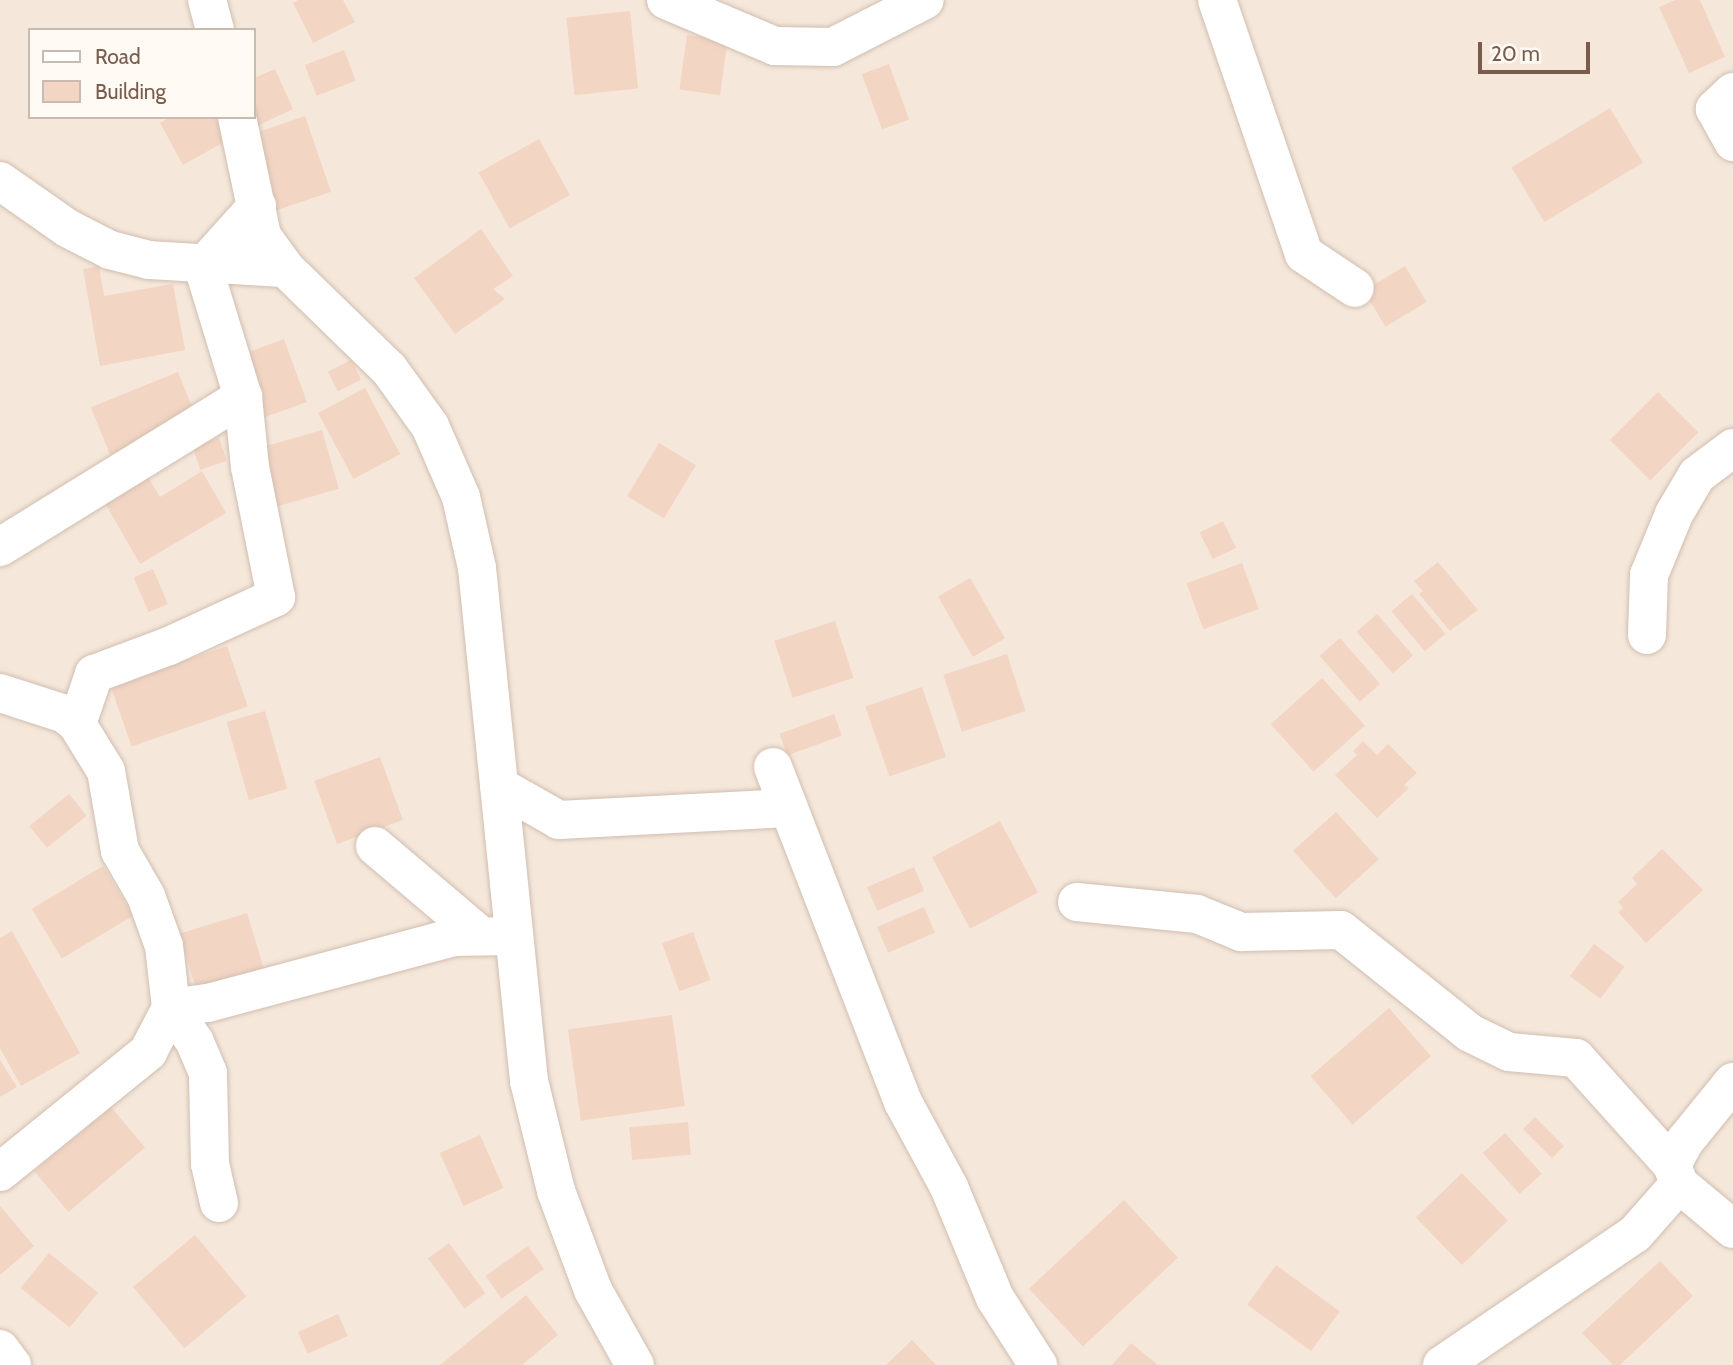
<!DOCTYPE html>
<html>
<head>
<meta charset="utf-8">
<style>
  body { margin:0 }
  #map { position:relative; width:1733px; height:1365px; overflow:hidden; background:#fdf6ec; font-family:Cabin,sans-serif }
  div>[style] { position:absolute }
  .residential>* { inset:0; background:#f5e8da }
  .building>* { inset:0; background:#f3d5c3; transform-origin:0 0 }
  .roads { filter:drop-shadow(0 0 2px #d1beb0) drop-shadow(0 0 2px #d1beb0) }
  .minor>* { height:38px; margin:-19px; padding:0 19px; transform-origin:19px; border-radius:19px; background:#fff }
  span { translate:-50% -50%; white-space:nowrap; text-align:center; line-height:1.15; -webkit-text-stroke:7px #fffaf3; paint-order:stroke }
  .legend { position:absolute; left:28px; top:28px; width:228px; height:91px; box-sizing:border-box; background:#fffaf3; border:2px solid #cabbb1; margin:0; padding:9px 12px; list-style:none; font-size:21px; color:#7a5c4d }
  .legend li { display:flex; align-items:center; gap:14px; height:35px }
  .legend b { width:35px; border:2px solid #cabbb1 }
  .scale { position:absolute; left:1478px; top:42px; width:112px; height:32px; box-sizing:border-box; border:4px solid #7a5c4d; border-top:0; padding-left:9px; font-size:21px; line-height:24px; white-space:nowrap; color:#7a5c4d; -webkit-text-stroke:5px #fffaf3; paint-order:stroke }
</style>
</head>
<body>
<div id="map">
  <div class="residential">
    <div style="clip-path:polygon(evenodd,0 0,1733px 0,1733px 1365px,0 1365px,0 0,30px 30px,254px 30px,254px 117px,30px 117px,30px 30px)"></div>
  </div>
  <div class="building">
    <div style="clip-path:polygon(298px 0,343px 0,355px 22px,313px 43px,293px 3px)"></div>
    <div style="clip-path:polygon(1675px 0,1700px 0,1725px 57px,1689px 73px,1659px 7px)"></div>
    <div style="left:630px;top:11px;width:78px;height:64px;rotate:84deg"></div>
    <div style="left:687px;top:35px;width:41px;height:55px;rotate:8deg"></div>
    <div style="left:344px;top:50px;width:33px;height:42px;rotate:69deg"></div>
    <div style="left:889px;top:64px;width:59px;height:29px;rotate:70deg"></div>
    <div style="clip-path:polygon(275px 69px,293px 109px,251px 129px,254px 78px)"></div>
    <div style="left:1610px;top:108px;width:64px;height:115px;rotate:59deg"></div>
    <div style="left:305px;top:116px;width:80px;height:58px;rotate:71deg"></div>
    <div style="clip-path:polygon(170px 117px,222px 117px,233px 137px,183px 165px,160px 123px)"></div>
    <div style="left:539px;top:139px;width:64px;height:69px;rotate:61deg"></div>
    <div style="clip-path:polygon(481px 229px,513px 276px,493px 289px,505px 299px,455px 334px,414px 278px)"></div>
    <div style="clip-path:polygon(99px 266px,104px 296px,173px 284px,185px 350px,100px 366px,83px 269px)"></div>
    <div style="left:1405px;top:266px;width:42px;height:48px;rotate:59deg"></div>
    <div style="left:284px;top:339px;width:67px;height:53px;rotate:70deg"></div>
    <div style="left:351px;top:360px;width:22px;height:26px;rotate:63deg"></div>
    <div style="left:178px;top:372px;width:51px;height:94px;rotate:68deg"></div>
    <div style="left:365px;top:388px;width:75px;height:53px;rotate:62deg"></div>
    <div style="left:1658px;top:392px;width:57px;height:68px;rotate:45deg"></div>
    <div style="left:322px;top:430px;width:61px;height:68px;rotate:74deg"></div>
    <div style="left:219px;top:438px;width:24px;height:28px;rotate:71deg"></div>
    <div style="left:659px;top:443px;width:43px;height:62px;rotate:31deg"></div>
    <div style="clip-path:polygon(202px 471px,226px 513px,140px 564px,102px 498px,145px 472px,160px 497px)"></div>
    <div style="left:1223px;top:521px;width:30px;height:26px;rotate:64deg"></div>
    <div style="clip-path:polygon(1438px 562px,1478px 610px,1450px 631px,1419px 594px,1423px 591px,1414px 581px)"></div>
    <div style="left:1242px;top:563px;width:49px;height:59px;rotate:70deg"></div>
    <div style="left:153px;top:569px;width:38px;height:21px;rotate:67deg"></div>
    <div style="left:970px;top:578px;width:70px;height:37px;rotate:60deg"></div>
    <div style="left:1412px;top:594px;width:52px;height:27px;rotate:50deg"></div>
    <div style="left:1377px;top:614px;width:55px;height:27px;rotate:49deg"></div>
    <div style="left:835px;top:621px;width:60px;height:64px;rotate:72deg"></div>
    <div style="left:1340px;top:638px;width:61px;height:27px;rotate:49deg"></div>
    <div style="left:227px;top:646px;width:64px;height:123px;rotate:71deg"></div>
    <div style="left:1007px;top:654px;width:60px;height:67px;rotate:72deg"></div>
    <div style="left:1322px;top:678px;width:64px;height:69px;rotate:48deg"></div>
    <div style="left:922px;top:687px;width:74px;height:60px;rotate:71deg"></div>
    <div style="left:265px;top:711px;width:81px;height:40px;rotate:74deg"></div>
    <div style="left:834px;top:714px;width:23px;height:58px;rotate:70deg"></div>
    <div style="clip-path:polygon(1363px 741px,1377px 755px,1388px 744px,1417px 773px,1404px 785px,1409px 788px,1377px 818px,1335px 775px,1357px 755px,1353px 751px)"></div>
    <div style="left:380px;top:757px;width:67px;height:70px;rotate:70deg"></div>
    <div style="left:69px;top:794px;width:28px;height:51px;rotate:51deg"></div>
    <div style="left:1336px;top:812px;width:64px;height:58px;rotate:48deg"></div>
    <div style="left:1000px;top:821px;width:81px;height:77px;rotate:62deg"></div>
    <div style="clip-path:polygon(1662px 849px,1703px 890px,1646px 943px,1618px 912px,1623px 908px,1618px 902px,1637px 884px,1632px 878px)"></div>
    <div style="left:103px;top:866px;width:58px;height:83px;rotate:59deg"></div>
    <div style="left:914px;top:867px;width:26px;height:51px;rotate:67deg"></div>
    <div style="left:924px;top:907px;width:28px;height:51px;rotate:67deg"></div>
    <div style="left:247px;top:913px;width:67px;height:71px;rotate:73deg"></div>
    <div style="clip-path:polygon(12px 931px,80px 1053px,21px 1086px,0 1048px,0 938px)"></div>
    <div style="left:693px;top:932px;width:51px;height:33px;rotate:70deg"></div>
    <div style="left:1594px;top:944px;width:38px;height:40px;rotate:37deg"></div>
    <div style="left:1389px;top:1008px;width:64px;height:104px;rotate:49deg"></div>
    <div style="left:672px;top:1015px;width:92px;height:105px;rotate:82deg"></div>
    <div style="clip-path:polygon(0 1060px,17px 1087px,0 1097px)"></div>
    <div style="left:111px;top:1107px;width:53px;height:100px;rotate:50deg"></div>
    <div style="left:1535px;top:1117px;width:41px;height:17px;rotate:45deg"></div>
    <div style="left:688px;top:1122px;width:33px;height:59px;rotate:85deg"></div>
    <div style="left:1505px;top:1133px;width:55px;height:30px;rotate:48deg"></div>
    <div style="left:480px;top:1135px;width:58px;height:44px;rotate:66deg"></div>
    <div style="left:1462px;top:1173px;width:66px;height:64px;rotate:46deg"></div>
    <div style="left:1124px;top:1200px;width:79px;height:130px;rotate:47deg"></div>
    <div style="clip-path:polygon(0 1206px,34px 1246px,0 1275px)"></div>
    <div style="left:195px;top:1235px;width:80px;height:81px;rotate:50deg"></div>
    <div style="left:449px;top:1243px;width:62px;height:26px;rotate:54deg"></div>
    <div style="left:528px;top:1246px;width:28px;height:52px;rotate:55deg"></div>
    <div style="left:49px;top:1253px;width:63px;height:45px;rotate:39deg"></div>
    <div style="clip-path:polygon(1660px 1261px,1693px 1296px,1620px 1365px,1613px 1365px,1582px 1333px)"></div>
    <div style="left:1276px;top:1265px;width:79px;height:49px;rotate:36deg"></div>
    <div style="clip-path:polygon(526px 1295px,558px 1335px,522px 1365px,440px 1365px)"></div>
    <div style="left:338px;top:1314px;width:24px;height:44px;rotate:66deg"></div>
    <div style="clip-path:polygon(912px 1340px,936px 1365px,886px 1365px)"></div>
    <div style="clip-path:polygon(1131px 1343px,1158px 1365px,1112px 1365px)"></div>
  </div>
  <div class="roads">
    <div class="minor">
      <div style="left:207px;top:0;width:31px;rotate:75deg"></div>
      <div style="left:666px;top:0;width:118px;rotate:22.9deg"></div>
      <div style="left:775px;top:46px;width:58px;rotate:1deg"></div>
      <div style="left:833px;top:47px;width:103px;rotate:-27.1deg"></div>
      <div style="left:1217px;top:0;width:268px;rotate:71.1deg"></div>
      <div style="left:1304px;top:254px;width:61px;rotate:33.7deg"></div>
      <div style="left:1733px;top:92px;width:25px;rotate:137deg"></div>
      <div style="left:1715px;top:109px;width:38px;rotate:61deg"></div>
      <div style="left:237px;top:117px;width:122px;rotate:78.1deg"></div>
      <div style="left:262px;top:236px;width:39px;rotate:54deg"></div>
      <div style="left:285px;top:268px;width:145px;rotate:44.2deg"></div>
      <div style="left:389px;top:369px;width:70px;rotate:54.3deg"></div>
      <div style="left:430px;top:426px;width:77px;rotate:66.4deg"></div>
      <div style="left:461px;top:497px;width:73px;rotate:77.3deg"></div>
      <div style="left:477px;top:568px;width:516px;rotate:84.21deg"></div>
      <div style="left:529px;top:1081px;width:113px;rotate:76.2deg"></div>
      <div style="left:556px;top:1191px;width:106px;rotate:69.5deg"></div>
      <div style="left:593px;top:1290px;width:86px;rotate:60.8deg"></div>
      <div style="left:0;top:181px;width:82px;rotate:35deg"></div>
      <div style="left:67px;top:228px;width:48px;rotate:27.1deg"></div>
      <div style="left:110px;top:250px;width:40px;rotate:14.4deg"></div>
      <div style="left:149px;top:260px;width:136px;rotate:3.4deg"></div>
      <div style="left:0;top:547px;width:286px;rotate:-31.7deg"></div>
      <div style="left:1647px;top:635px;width:60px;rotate:-88.1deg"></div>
      <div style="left:1649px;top:575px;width:66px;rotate:-67.7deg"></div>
      <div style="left:1674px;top:514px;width:45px;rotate:-59.5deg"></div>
      <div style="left:1697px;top:475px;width:45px;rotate:-36.9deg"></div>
      <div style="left:0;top:693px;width:68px;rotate:17.9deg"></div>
      <div style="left:65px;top:714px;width:16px;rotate:40deg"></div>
      <div style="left:773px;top:767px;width:359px;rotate:68.8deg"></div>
      <div style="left:903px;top:1102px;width:97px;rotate:61.6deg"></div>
      <div style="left:949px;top:1187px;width:120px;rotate:67.5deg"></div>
      <div style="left:995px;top:1298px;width:80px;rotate:57.3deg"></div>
      <div style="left:499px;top:786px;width:69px;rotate:29.5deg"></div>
      <div style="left:559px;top:820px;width:230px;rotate:-3deg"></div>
      <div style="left:375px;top:846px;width:139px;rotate:40.3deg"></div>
      <div style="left:1077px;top:902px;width:121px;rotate:5.7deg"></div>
      <div style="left:1197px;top:914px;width:48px;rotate:22.2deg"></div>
      <div style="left:1241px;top:932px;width:100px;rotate:-1.1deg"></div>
      <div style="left:1341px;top:930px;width:165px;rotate:38.6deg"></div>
      <div style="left:1470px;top:1033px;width:43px;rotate:26deg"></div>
      <div style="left:1509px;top:1052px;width:67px;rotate:5.1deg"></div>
      <div style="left:1576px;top:1058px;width:144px;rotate:48.1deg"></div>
      <div style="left:0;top:1172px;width:191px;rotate:-39deg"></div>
      <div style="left:148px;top:1052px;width:50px;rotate:-62.4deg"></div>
      <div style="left:171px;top:1008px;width:62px;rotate:-96.4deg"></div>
      <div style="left:164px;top:946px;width:53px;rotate:-109.8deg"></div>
      <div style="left:146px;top:896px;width:52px;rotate:-120deg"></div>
      <div style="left:120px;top:851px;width:81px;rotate:-99.9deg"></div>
      <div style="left:106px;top:771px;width:55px;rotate:-121.7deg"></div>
      <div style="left:77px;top:724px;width:53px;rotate:-71.2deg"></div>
      <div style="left:94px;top:674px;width:80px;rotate:-20.5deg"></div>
      <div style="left:169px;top:646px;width:118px;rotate:-24.6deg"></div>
      <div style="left:276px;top:597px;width:133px;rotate:-101.3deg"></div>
      <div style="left:250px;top:467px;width:70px;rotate:-95.7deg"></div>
      <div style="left:243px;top:397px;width:137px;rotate:-107deg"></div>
      <div style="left:203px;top:266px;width:81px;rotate:-48deg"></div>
      <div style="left:1679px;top:1184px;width:20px;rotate:-110deg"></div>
      <div style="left:1672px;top:1165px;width:27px;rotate:-62deg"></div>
      <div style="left:1685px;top:1141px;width:76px;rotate:-50.9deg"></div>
      <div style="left:219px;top:1203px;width:40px;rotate:-103deg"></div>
      <div style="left:210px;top:1164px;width:91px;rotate:-91.3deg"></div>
      <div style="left:208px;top:1073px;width:34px;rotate:-113deg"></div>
      <div style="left:195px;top:1042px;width:42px;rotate:-125.2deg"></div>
      <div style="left:171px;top:1008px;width:37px;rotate:-8deg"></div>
      <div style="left:208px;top:1003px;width:255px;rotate:-15deg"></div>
      <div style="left:454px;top:937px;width:60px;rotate:-1deg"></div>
      <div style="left:0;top:1349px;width:20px;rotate:53deg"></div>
      <div style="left:1442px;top:1365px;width:233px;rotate:-34.2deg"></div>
      <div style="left:1635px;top:1234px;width:67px;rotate:-48.7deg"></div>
      <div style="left:1679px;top:1184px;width:70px;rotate:39.8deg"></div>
    </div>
  </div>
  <ul class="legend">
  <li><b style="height:9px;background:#fff"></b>Road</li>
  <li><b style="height:19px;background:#f3d5c3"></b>Building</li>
  </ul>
  <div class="scale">20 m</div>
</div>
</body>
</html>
